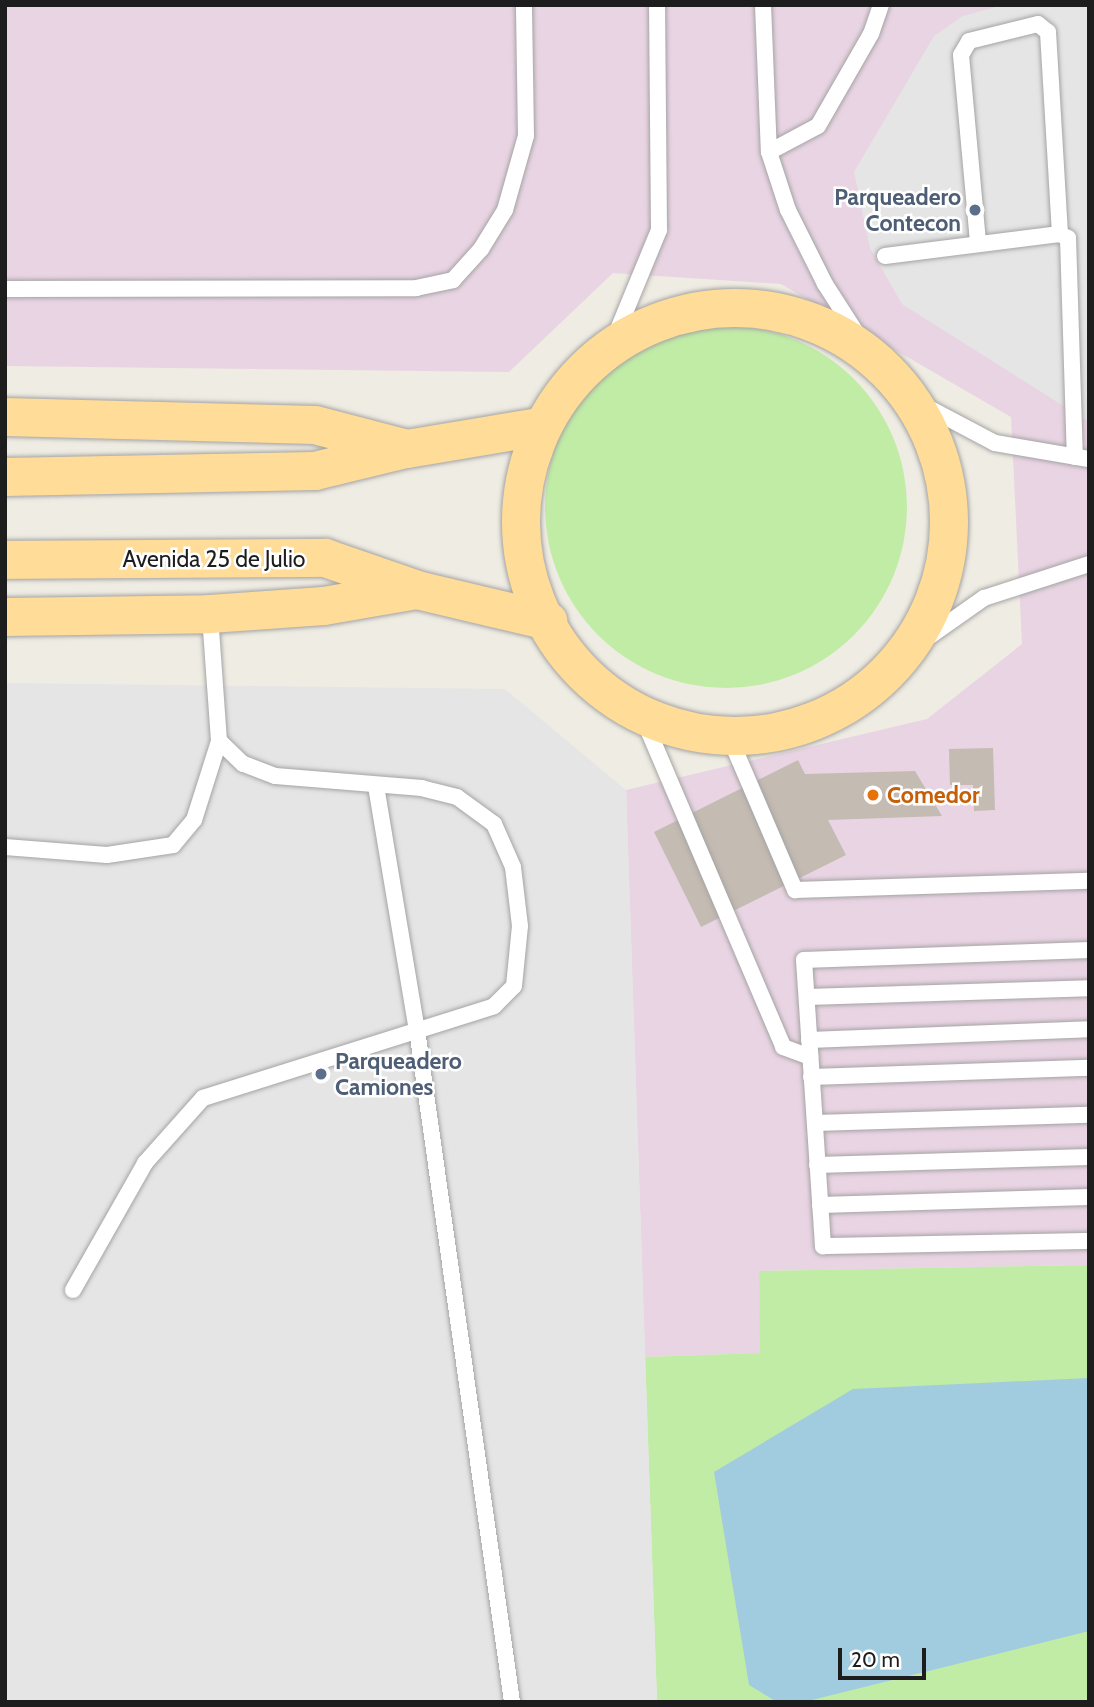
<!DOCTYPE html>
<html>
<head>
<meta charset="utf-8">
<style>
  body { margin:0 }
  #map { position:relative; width:1094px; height:1707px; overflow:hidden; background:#efece3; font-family:Cabin,sans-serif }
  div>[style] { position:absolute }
  .industrial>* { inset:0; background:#e9d4e3 }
  .grass>* { inset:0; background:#c1eca6 }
  .round { border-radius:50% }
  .parking>* { inset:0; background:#e5e5e5 }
  .water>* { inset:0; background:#a1cbdf }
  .building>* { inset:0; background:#c4bbb2 }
  .roads { filter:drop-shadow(0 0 2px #a4a4a4) drop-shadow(0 0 2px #a4a4a4) }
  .lane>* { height:16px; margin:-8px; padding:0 8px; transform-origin:8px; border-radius:8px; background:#fff }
  .primary>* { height:38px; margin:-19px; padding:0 19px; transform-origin:19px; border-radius:19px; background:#ffdc98 }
  .primary>.ring { margin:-19px; padding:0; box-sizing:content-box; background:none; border:38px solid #ffdc98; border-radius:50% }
  .dots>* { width:19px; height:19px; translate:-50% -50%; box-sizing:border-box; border:4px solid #fff; border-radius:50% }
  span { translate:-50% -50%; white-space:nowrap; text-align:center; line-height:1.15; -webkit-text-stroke:5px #fff; paint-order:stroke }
  .service-label { font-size:23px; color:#4e5e75; font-weight:700 }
  .right { translate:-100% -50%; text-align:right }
  .left { translate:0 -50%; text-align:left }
  .street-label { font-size:23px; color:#1d1d1d }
  .food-label { font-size:23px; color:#c56008; font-weight:700 }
  .frame { position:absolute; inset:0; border:7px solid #1d1d1d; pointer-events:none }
  .scale { position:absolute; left:838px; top:1648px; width:88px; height:32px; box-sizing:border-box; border:4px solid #1d1d1d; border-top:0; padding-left:9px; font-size:21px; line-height:24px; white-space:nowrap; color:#1d1d1d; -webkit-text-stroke:5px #fff; paint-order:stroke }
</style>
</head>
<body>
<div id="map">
  <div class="industrial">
    <div style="clip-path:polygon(5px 5px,1089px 5px,1089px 1265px,759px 1271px,761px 1353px,645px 1357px,626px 790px,927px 719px,1022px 644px,1011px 417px,781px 284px,613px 273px,509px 372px,5px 366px)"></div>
  </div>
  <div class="grass">
    <div class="round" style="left:545px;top:326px;width:362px;height:362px"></div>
    <div style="clip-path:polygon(1089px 1265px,1089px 1702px,657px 1702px,645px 1357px,760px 1353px,759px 1271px)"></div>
  </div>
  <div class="parking">
    <div style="clip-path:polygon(1003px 5px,1089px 5px,1089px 422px,902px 304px,870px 248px,854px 172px,934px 36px,963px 16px)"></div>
    <div style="clip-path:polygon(5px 683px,505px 689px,626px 790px,657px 1702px,5px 1702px)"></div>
  </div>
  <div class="water">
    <div style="clip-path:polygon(1089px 1378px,1089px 1631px,804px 1702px,777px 1702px,749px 1685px,714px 1472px,853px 1389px)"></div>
  </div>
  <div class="building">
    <div style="clip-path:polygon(993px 748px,995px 810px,974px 811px,973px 785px,950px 785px,949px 749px)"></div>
    <div style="clip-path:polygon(798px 760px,805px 774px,915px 771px,942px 816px,828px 820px,846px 855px,701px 927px,654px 832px)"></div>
  </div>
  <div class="roads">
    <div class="lane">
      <div style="left:763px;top:5px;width:147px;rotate:87.7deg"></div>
      <div style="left:769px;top:152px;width:61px;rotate:71.9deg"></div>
      <div style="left:788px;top:210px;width:83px;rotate:63.4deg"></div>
      <div style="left:825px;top:284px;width:93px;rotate:57.3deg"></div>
      <div style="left:769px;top:152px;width:55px;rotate:-28deg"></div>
      <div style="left:818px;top:126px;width:106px;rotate:-60.1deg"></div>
      <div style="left:871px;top:34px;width:31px;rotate:-71deg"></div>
      <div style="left:978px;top:242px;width:188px;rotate:-95.2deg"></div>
      <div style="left:961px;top:55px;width:16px;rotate:-60deg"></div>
      <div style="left:969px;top:41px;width:71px;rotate:-13.8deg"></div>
      <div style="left:1038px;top:24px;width:13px;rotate:39deg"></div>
      <div style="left:1048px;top:32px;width:202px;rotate:86.6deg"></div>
      <div style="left:885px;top:256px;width:176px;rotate:-7.2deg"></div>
      <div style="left:1060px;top:234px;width:9px;rotate:27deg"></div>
      <div style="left:1068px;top:238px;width:219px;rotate:88.2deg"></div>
      <div style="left:5px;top:289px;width:411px;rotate:-0.1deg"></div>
      <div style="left:416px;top:288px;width:38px;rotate:-12deg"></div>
      <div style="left:453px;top:280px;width:42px;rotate:-47.9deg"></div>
      <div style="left:481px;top:249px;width:46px;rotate:-58.4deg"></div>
      <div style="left:505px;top:210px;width:77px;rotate:-74.2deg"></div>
      <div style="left:526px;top:136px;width:131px;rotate:-90.9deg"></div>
      <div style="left:612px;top:344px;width:123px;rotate:-67.6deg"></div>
      <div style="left:659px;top:230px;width:225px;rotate:-90.5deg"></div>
      <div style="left:908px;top:397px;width:98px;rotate:27.9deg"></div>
      <div style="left:995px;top:443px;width:95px;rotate:9.7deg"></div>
      <div style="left:913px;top:648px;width:87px;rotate:-35.2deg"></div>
      <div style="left:984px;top:598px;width:110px;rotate:-17.9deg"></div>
      <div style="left:640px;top:711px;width:365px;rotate:66.9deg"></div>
      <div style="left:783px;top:1047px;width:29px;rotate:20deg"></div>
      <div style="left:729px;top:736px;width:168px;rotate:66.8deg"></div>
      <div style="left:795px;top:890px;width:294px;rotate:-1.8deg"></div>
      <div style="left:376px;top:786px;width:247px;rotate:80.5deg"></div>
      <div style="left:417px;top:1030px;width:679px;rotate:81.95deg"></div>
      <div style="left:5px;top:847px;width:102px;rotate:4.5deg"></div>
      <div style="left:107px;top:855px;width:67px;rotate:-8.6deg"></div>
      <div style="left:173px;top:845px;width:33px;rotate:-50deg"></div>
      <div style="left:194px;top:820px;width:83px;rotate:-72.4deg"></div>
      <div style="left:219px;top:741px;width:127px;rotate:-94.1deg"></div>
      <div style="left:1089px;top:950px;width:285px;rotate:178deg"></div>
      <div style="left:804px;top:960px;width:287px;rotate:86.2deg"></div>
      <div style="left:823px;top:1246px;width:266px;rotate:-1.1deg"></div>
      <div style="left:807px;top:997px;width:282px;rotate:-1.8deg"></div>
      <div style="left:809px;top:1040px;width:280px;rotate:-2.2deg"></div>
      <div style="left:811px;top:1077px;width:278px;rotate:-1.9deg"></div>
      <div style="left:815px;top:1123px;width:274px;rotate:-1.7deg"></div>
      <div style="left:817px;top:1165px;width:272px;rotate:-1.7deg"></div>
      <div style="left:820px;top:1205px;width:269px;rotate:-1.7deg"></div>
      <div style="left:73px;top:1290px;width:146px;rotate:-60.4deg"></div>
      <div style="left:145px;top:1163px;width:87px;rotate:-48.3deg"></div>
      <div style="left:203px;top:1098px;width:305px;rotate:-17.5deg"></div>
      <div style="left:494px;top:1006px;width:28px;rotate:-45deg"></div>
      <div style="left:514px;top:986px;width:60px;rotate:-84.3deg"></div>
      <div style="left:520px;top:926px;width:59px;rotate:-96.8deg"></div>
      <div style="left:513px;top:867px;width:47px;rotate:-113.8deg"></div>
      <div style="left:494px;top:824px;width:46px;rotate:-143.9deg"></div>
      <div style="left:457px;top:797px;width:36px;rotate:-166deg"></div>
      <div style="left:422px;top:788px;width:147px;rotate:-175.3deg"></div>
      <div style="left:275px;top:776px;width:34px;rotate:-159deg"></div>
      <div style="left:243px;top:764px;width:33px;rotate:-136deg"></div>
    </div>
    <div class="primary">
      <div class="ring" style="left:521px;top:308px;width:390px;height:390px"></div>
      <div style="left:5px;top:417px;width:310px;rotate:1.5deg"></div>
      <div style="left:315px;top:425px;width:95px;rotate:14.6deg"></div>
      <div style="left:407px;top:449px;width:134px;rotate:-9.5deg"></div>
      <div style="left:5px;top:477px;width:310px;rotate:-1.1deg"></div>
      <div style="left:315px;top:471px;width:89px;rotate:-13.6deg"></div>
      <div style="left:5px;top:560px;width:320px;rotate:-0.4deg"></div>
      <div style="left:325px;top:558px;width:95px;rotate:19deg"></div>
      <div style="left:5px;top:617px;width:205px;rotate:-0.8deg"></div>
      <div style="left:210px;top:614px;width:114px;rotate:-4deg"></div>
      <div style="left:324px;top:606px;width:94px;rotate:-9.8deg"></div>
      <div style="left:417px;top:590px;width:135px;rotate:13.3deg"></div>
    </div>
  </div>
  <div class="dots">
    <div style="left:975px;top:210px;background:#5c6f8a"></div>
    <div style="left:873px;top:795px;background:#e8710a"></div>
    <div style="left:321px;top:1074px;background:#5c6f8a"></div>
  </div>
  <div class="service-label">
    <span class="right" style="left:961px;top:210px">Parqueadero<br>Contecon</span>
    <span class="left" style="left:335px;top:1074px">Parqueadero<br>Camiones</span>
  </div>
  <div class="street-label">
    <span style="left:214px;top:559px">Avenida 25 de Julio</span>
  </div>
  <div class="food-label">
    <span class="left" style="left:887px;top:795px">Comedor</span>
  </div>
  <div class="frame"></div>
  <div class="scale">20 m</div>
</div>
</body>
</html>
